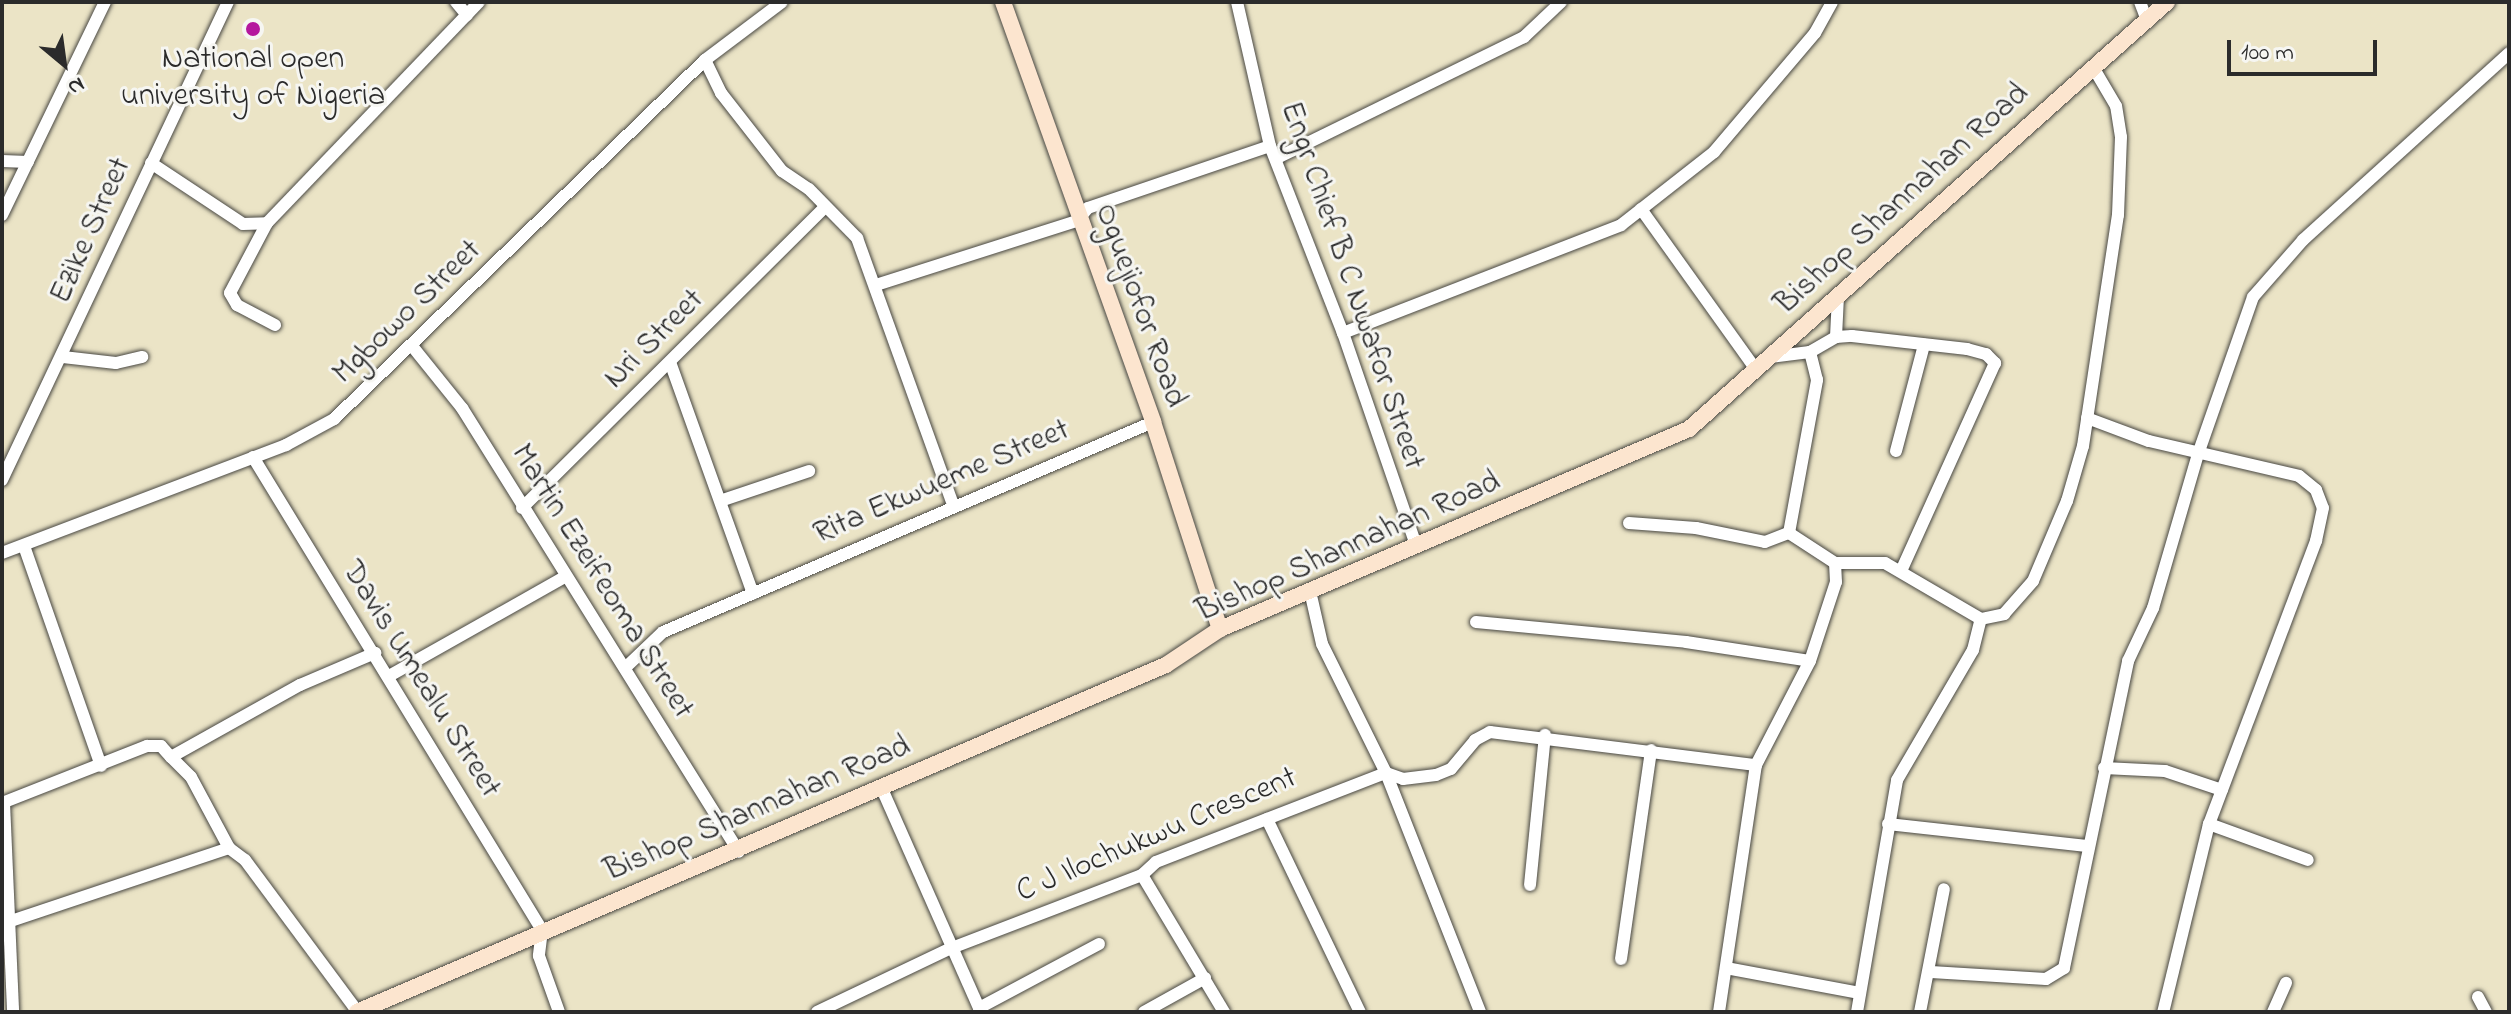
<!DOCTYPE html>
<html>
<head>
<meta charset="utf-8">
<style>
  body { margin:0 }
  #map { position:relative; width:2511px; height:1014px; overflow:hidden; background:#ebe4c6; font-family:"Indie Flower",sans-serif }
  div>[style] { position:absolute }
  .roads { filter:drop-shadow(0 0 2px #484742) drop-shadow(0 0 2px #484742) }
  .street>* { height:12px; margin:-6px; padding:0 6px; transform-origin:6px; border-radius:6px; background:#fff }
  .secondary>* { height:16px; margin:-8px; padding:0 8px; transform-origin:8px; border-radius:8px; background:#fce5cf }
  .dots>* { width:22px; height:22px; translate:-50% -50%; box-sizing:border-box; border:4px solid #f6f6f2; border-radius:50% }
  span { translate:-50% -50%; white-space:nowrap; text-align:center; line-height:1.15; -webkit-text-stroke:6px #f6f6f2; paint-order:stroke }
  .poi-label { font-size:32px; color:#2b2b2b }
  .street-label { font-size:32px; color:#2b2b2b }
  .frame { position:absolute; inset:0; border:4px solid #2b2b2b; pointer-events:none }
  .north { position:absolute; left:24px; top:24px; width:80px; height:80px; -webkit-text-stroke:6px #f6f6f2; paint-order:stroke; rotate:151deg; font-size:22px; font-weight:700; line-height:32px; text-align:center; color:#2b2b2b }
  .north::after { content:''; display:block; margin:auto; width:28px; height:36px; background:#2b2b2b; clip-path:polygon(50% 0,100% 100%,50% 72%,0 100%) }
  .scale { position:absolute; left:2227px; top:40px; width:150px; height:36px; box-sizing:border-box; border:4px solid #2b2b2b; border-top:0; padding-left:10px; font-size:24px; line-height:28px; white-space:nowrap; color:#2b2b2b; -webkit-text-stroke:6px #f6f6f2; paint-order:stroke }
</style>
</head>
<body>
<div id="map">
  <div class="roads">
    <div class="street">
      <div style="left:456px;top:2px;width:17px;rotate:50deg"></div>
      <div style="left:1237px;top:2px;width:148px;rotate:77.1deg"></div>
      <div style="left:1270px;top:146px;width:201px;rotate:68.7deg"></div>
      <div style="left:1343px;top:333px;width:224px;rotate:71deg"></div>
      <div style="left:2140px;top:2px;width:19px;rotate:69deg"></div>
      <div style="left:705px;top:60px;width:37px;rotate:64deg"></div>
      <div style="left:721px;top:93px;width:99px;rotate:52deg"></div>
      <div style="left:782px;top:171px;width:32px;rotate:34deg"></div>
      <div style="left:809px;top:189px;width:69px;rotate:45.6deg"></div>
      <div style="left:857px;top:238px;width:284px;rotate:70.2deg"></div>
      <div style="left:1277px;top:158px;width:275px;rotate:-26.1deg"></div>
      <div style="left:1524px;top:37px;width:51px;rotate:-43.4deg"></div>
      <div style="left:2px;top:161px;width:26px;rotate:2deg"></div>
      <div style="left:151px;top:163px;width:110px;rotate:33.5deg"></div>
      <div style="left:243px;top:224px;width:24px;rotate:-2deg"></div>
      <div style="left:267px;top:223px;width:306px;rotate:-46.2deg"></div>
      <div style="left:1641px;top:209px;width:194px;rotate:54.4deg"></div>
      <div style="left:2px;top:215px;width:237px;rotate:-64.2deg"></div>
      <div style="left:267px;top:223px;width:79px;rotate:117.9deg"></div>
      <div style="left:230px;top:293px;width:14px;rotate:60deg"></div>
      <div style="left:237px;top:305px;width:43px;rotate:27.8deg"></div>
      <div style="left:876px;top:285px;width:211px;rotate:-17.7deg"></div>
      <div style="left:1077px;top:221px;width:17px;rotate:-50deg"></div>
      <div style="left:1088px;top:208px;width:192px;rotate:-18.8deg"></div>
      <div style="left:1343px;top:333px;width:298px;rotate:-21.2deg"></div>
      <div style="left:1621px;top:225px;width:118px;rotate:-38.1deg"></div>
      <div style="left:1714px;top:152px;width:156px;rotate:-49.7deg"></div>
      <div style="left:1815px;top:33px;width:35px;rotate:-61deg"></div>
      <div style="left:1836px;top:337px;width:41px;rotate:-87.2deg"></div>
      <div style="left:412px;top:346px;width:80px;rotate:51.1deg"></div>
      <div style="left:462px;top:408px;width:523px;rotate:58.04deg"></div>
      <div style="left:63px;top:357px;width:53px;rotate:6.5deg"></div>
      <div style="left:116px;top:363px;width:27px;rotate:-13deg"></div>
      <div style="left:1770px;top:357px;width:40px;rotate:-7.1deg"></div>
      <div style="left:1810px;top:352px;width:30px;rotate:-30deg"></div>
      <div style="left:1836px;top:337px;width:16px;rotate:-4deg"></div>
      <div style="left:1852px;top:336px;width:116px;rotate:6.4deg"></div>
      <div style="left:1967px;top:349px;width:20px;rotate:15deg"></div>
      <div style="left:1986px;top:354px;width:13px;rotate:45deg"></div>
      <div style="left:1995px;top:363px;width:228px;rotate:114.3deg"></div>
      <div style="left:670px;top:362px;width:246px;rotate:70.3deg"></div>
      <div style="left:2087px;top:418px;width:66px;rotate:20.4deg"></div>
      <div style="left:2149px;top:441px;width:154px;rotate:13.1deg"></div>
      <div style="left:2299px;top:476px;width:22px;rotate:39deg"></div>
      <div style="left:2316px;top:490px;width:19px;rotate:69deg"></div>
      <div style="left:2323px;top:508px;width:34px;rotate:102deg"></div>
      <div style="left:2316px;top:541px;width:303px;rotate:110.7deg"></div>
      <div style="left:2209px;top:824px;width:194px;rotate:103.7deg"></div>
      <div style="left:1896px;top:451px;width:110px;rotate:-75.2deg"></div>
      <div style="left:253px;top:457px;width:554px;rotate:58.58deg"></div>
      <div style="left:542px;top:930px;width:26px;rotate:97deg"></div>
      <div style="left:539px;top:956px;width:59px;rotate:70.3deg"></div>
      <div style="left:2px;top:480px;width:529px;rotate:-64.7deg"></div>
      <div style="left:723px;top:500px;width:91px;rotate:-18.6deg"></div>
      <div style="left:522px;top:508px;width:426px;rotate:-44.8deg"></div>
      <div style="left:1629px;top:523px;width:67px;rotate:4.3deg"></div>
      <div style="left:1696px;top:528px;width:70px;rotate:11.5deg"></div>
      <div style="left:1765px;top:542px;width:26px;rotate:-21deg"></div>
      <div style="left:1789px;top:533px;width:156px;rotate:-79.6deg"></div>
      <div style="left:1817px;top:380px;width:29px;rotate:-104deg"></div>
      <div style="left:1789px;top:533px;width:55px;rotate:33.1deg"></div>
      <div style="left:1835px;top:563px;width:50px"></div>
      <div style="left:1885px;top:563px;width:111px;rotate:30.3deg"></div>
      <div style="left:1981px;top:619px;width:24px;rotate:-12deg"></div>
      <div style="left:2004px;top:614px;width:44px;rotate:-48.7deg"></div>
      <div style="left:2033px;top:581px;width:87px;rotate:-67deg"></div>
      <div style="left:2067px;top:501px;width:57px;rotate:-73.8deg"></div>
      <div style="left:2083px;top:446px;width:234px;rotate:-81.4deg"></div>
      <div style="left:2118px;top:215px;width:78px;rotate:-87.8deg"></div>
      <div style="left:2121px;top:137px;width:31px;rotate:-99deg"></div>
      <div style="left:2116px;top:106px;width:45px;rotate:-120.5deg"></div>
      <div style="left:24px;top:546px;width:233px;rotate:70.7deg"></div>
      <div style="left:2px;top:553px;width:304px;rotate:-20.8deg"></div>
      <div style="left:286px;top:445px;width:55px;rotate:-28.4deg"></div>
      <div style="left:334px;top:419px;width:516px;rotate:-44.06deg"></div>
      <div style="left:705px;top:60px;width:96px;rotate:-37deg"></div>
      <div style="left:1310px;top:591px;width:54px;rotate:77.2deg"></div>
      <div style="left:1322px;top:644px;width:144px;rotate:63.6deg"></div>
      <div style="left:1386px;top:773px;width:257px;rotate:68.5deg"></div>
      <div style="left:1476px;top:622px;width:211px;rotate:5.4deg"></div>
      <div style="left:1686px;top:642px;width:125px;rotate:8.7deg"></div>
      <div style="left:625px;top:668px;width:52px;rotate:-43.5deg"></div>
      <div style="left:663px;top:632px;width:533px;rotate:-23.2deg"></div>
      <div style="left:389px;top:676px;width:200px;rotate:-29.4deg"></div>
      <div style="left:171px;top:757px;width:28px;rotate:45deg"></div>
      <div style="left:191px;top:777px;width:81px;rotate:61.8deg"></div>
      <div style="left:229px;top:848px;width:20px;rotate:37deg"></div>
      <div style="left:245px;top:860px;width:189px;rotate:53.4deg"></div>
      <div style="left:2104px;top:768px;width:61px;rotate:2.8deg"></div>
      <div style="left:2165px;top:771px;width:60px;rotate:18.4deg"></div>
      <div style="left:1386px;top:773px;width:18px;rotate:19deg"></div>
      <div style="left:1403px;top:779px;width:33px;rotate:-7deg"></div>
      <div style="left:1436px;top:775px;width:16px;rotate:-22deg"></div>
      <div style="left:1451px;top:769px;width:38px;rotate:-50deg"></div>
      <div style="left:1475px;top:740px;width:17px;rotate:-28deg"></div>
      <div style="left:1490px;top:732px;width:268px;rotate:7.1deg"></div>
      <div style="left:882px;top:789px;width:244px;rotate:66.1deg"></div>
      <div style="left:2px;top:803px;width:156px;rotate:-21.5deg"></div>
      <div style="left:147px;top:746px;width:14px"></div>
      <div style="left:161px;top:746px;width:15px;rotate:48deg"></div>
      <div style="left:171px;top:757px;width:148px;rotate:-29.2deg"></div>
      <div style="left:300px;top:685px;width:82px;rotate:-23.1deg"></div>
      <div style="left:4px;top:803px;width:209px;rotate:87.5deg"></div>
      <div style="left:1267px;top:819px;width:214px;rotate:64.3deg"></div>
      <div style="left:1888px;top:824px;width:200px;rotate:6.3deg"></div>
      <div style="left:2209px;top:824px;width:105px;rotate:20deg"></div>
      <div style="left:1142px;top:875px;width:160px;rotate:59.1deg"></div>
      <div style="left:1530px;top:885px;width:151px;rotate:-84.3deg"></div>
      <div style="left:11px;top:921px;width:230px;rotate:-18.5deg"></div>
      <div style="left:1621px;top:959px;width:211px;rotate:-81.8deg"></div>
      <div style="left:1726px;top:968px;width:136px;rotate:10.6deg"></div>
      <div style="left:1931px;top:972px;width:115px;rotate:3.5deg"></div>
      <div style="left:2046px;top:979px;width:21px;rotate:-31deg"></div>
      <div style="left:2064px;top:968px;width:314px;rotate:-78.2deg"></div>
      <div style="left:2128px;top:661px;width:59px;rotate:-64.7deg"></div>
      <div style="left:2153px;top:608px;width:160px;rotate:-73.7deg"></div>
      <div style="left:2198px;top:454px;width:166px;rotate:-70.7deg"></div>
      <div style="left:2253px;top:297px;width:76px;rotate:-48.7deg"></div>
      <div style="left:2303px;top:240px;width:278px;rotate:-42.2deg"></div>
      <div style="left:2478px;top:997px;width:17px;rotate:62deg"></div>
      <div style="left:979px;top:1008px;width:136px;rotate:-28.1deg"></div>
      <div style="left:817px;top:1012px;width:146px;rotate:-25.5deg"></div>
      <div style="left:949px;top:949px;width:207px;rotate:-21deg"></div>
      <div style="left:1142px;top:875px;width:19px;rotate:-43deg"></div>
      <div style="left:1156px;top:862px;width:247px;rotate:-21.2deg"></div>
      <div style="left:1144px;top:1012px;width:70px;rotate:-29.1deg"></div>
      <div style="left:1719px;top:1012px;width:250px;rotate:-81.5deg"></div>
      <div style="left:1756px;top:765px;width:117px;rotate:-62.6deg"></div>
      <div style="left:1810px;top:661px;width:83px;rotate:-71.8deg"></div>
      <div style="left:1836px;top:582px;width:19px;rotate:-93deg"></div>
      <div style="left:1857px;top:1012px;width:235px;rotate:-80.2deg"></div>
      <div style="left:1897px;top:780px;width:151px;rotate:-59.7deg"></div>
      <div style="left:1973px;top:650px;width:32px;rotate:-76deg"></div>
      <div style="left:1920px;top:1012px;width:125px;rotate:-79deg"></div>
      <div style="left:2273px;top:1012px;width:32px;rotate:-66deg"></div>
    </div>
    <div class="secondary">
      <div style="left:1003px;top:2px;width:446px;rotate:70.3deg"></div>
      <div style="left:1153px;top:422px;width:218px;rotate:72.1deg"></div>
      <div style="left:357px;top:1012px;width:880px;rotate:-23.22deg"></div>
      <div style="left:1166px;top:665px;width:65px;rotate:-33.7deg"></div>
      <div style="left:1220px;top:629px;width:510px;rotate:-23.1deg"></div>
      <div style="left:1689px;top:429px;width:641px;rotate:-41.77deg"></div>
    </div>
  </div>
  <div class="dots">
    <div style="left:253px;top:29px;background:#b5179e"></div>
  </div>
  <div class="poi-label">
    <span style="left:253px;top:79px">National open<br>university of Nigeria</span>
  </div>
  <div class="street-label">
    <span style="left:1903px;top:200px;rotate:-42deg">Bishop Shannahan Road</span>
    <span style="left:92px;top:231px;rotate:-66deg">Ezike Street</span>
    <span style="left:1351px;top:286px;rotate:71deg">Engr Chief B C Nwafor Street</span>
    <span style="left:1139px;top:306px;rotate:70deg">Oguejiofor Road</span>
    <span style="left:408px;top:313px;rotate:-44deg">Mgbowo Street</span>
    <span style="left:655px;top:340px;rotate:-45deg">Nri Street</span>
    <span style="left:942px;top:483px;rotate:-23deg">Rita Ekwueme Street</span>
    <span style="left:1349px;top:548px;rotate:-24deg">Bishop Shannahan Road</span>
    <span style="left:601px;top:582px;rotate:58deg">Martin Ezeifeoma Street</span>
    <span style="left:420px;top:680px;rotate:58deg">Davis Umealu Street</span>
    <span style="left:758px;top:810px;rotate:-23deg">Bishop Shannahan Road</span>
    <span style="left:1157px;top:836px;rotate:-23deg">C J Ilochukwu Crescent</span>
  </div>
  <div class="frame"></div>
  <div class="north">N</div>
  <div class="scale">100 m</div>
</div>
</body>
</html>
